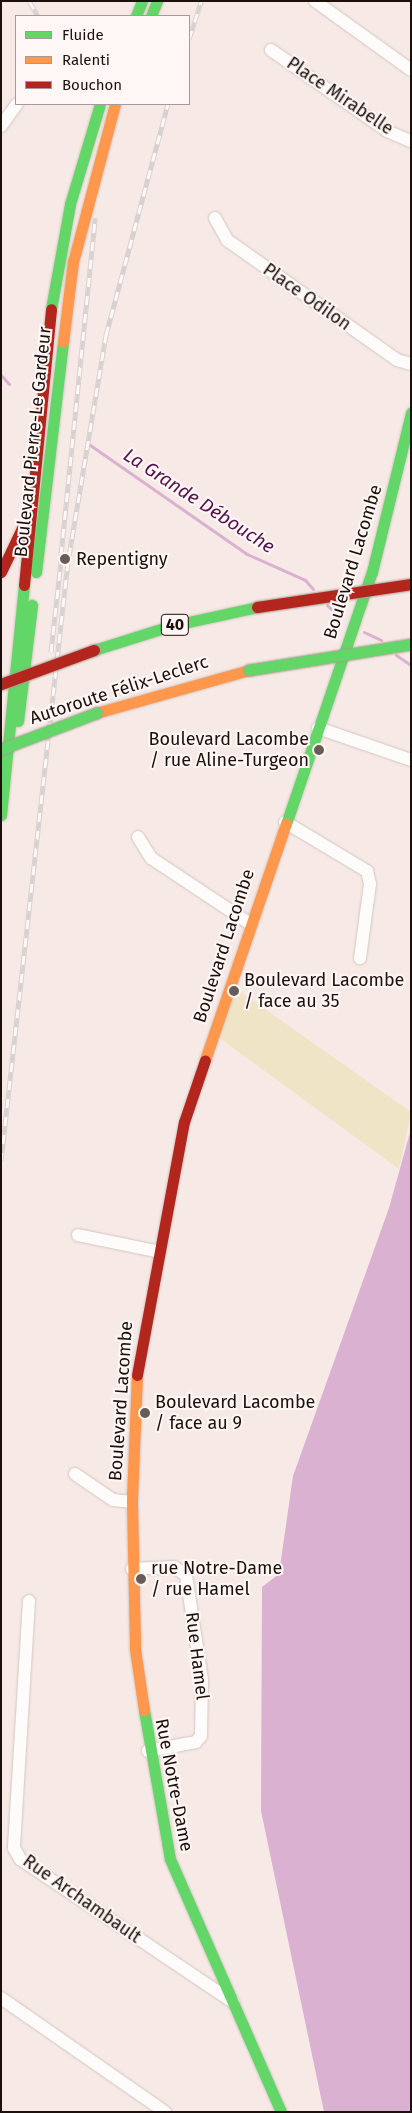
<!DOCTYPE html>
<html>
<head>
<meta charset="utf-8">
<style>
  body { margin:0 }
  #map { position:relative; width:412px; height:2113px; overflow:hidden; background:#f7eae6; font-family:"Fira Sans",sans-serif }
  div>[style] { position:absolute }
  .green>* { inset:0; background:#efe4c6 }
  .water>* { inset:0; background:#dab1d0 }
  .stream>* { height:3px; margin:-1.5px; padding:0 1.5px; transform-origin:1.5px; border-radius:1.5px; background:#dab1d0 }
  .roads { filter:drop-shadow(0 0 1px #d2c6c2) drop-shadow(0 0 1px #d2c6c2) }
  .street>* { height:12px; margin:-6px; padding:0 6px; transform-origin:6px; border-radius:6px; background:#fefcfb }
  .fast>* { height:11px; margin:-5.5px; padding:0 5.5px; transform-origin:5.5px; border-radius:5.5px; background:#63d668 }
  .slow>* { height:11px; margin:-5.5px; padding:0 5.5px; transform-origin:5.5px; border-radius:5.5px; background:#ff974d }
  .jam>* { height:11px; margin:-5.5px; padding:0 5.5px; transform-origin:5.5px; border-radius:5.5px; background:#b3261e }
  .rail>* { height:5px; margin-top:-2.5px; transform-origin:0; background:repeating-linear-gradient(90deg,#fff7f5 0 9px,#d7d2d2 0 18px); box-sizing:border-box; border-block:1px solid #d7d2d2 }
  .bridges { filter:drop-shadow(0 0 1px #ab9b90) drop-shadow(0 0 1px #ab9b90) }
  .fast-bridge>* { height:11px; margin:-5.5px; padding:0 5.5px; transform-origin:5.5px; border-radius:5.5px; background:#63d668 }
  .jam-bridge>* { height:11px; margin:-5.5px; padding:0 5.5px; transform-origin:5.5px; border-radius:5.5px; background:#b3261e }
  .dots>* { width:14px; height:14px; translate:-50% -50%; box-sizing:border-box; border:2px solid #fff7f5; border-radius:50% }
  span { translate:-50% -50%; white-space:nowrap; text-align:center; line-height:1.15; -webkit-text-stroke:4px #fff7f5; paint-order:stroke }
  .shield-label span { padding:1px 4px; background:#fff7f5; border:1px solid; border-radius:4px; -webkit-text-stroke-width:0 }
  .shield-label { font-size:16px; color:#1c0f0c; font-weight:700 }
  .street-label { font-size:18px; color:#1c0f0c }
  .poi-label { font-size:18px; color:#1c0f0c }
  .left { translate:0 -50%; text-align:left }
  .right { translate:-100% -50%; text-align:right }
  .water-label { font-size:19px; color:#51124e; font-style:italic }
  .frame { position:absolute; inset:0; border:2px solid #1c0f0c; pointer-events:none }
  .legend { position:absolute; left:15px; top:15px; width:175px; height:90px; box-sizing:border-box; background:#fff7f5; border:1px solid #a49a98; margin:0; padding:6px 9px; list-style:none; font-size:15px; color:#1c0f0c }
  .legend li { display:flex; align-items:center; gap:10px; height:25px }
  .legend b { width:25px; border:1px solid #a49a98 }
</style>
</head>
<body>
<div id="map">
  <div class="green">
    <div style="clip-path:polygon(231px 985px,411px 1112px,399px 1169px,214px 1034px)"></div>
  </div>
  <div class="water">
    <div style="clip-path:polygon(411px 1129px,411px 2112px,324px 2112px,261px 1811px,262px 1587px,279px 1574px,293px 1476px,389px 1208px)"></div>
  </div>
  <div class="stream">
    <div style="left:1px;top:375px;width:12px;rotate:48deg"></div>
    <div style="left:90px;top:445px;width:191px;rotate:34.8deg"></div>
    <div style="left:247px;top:554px;width:64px;rotate:24.1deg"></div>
    <div style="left:305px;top:580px;width:12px;rotate:48deg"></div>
    <div style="left:327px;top:605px;width:16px;rotate:45deg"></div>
    <div style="left:364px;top:632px;width:19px;rotate:25deg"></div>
    <div style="left:396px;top:655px;width:18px;rotate:34deg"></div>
  </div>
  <div class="roads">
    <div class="street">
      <div style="left:315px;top:1px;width:118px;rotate:35.7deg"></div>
      <div style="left:271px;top:50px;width:141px;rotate:34.9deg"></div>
      <div style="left:387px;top:131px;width:26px;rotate:23deg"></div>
      <div style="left:1px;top:126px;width:27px;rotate:-54deg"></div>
      <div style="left:215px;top:218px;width:25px;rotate:61deg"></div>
      <div style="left:227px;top:240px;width:208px;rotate:35.2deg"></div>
      <div style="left:397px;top:360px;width:15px;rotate:16deg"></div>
      <div style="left:318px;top:728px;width:98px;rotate:19deg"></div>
      <div style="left:285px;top:822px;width:96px;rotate:30.9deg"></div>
      <div style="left:367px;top:871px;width:13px;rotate:77deg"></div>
      <div style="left:370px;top:884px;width:75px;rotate:97.7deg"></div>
      <div style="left:138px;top:837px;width:25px;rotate:58deg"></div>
      <div style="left:151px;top:858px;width:118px;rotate:33.6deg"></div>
      <div style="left:78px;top:1235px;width:80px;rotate:11.6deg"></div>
      <div style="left:75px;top:1474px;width:46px;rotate:34.4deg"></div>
      <div style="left:113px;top:1500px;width:19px;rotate:6deg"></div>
      <div style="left:132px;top:1569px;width:42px;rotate:-2.7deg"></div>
      <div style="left:174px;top:1567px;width:14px;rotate:34deg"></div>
      <div style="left:186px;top:1575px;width:106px;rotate:81.3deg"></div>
      <div style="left:202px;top:1680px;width:56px;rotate:91deg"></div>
      <div style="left:201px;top:1736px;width:8px;rotate:130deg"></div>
      <div style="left:196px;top:1742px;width:49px;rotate:169.4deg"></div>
      <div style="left:29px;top:1601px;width:247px;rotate:93.5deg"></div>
      <div style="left:14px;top:1848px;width:13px;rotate:61deg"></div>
      <div style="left:20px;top:1859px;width:257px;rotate:33.9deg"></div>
      <div style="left:1px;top:1998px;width:200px;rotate:34.8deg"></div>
    </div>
    <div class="fast">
      <div style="left:136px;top:16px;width:16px;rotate:-68deg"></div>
      <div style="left:151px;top:16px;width:16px;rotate:-68deg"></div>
      <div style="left:51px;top:309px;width:107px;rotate:-79.7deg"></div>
      <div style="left:70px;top:204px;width:104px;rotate:-73.3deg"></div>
      <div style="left:36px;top:572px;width:232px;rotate:-83.3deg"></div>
      <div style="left:94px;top:650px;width:80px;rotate:-17.5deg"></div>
      <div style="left:170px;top:626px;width:89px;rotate:-12.3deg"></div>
      <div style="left:18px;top:721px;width:117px;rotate:-83.1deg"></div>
      <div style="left:1px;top:815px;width:231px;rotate:-84.3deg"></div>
      <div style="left:286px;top:824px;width:266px;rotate:-71.2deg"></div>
      <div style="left:372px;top:572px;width:164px;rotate:-76.2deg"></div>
      <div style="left:144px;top:1710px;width:151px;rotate:80.1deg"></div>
      <div style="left:170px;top:1859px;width:276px;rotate:66.3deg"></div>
    </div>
    <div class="slow">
      <div style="left:63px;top:342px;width:81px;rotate:-82.9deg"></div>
      <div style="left:73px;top:262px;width:163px;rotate:-75.1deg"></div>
      <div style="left:96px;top:713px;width:159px;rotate:-15.7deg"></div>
      <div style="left:205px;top:1060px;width:250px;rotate:-71.1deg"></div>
      <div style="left:137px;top:1375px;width:127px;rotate:92.3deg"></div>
      <div style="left:132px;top:1502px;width:147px;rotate:88.8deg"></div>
      <div style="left:135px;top:1649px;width:62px;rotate:81.6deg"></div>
    </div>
    <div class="jam">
      <div style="left:1px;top:572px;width:49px;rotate:-64.5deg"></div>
      <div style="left:24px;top:585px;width:277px;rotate:-84.4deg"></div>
      <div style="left:137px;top:1375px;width:257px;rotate:-79.5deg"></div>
      <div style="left:184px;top:1122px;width:65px;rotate:-71.3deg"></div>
    </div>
  </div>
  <div class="rail">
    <div style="left:29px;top:1px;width:17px;rotate:59deg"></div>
    <div style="left:189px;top:39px;width:40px;rotate:-72deg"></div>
    <div style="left:61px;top:555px;width:339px;rotate:-84.2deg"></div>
    <div style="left:69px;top:556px;width:224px;rotate:-80.5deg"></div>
    <div style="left:106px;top:335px;width:239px;rotate:-75deg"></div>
    <div style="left:51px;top:652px;width:92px;rotate:-83.7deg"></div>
    <div style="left:1px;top:1161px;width:603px;rotate:-83.62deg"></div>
  </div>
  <div class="bridges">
    <div class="fast-bridge">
      <div style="left:249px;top:670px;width:164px;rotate:-9.1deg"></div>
      <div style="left:1px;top:749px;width:102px;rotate:-20.8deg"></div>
    </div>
    <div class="jam-bridge">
      <div style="left:257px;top:607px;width:156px;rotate:-8.5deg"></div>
      <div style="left:1px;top:684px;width:99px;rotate:-20.1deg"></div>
    </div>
  </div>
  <div class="dots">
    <div style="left:65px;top:559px;background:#695c58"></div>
    <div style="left:319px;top:750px;background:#695c58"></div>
    <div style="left:234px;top:991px;background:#695c58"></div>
    <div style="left:145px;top:1413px;background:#695c58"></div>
    <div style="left:141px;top:1579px;background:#695c58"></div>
  </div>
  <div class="shield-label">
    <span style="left:175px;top:625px">40</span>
  </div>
  <div class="street-label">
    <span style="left:340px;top:96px;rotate:34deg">Place Mirabelle</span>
    <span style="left:307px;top:297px;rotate:35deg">Place Odilon</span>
    <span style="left:33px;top:442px;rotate:-84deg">Boulevard Pierre-Le Gardeur</span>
    <span style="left:353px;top:562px;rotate:-73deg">Boulevard Lacombe</span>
    <span style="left:119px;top:690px;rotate:-18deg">Autoroute Félix-Leclerc</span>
    <span style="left:224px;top:946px;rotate:-72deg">Boulevard Lacombe</span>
    <span style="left:121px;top:1401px;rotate:-86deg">Boulevard Lacombe</span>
    <span style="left:197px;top:1656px;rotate:83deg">Rue Hamel</span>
    <span style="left:174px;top:1785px;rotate:79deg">Rue Notre-Dame</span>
    <span style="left:82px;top:1899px;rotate:35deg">Rue Archambault</span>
  </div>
  <div class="poi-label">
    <span class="left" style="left:76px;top:559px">Repentigny</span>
    <span class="right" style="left:309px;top:750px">Boulevard Lacombe<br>/ rue Aline-Turgeon</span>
    <span class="left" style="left:244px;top:991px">Boulevard Lacombe<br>/ face au 35</span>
    <span class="left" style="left:155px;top:1413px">Boulevard Lacombe<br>/ face au 9</span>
    <span class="left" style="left:151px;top:1579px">rue Notre-Dame<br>/ rue Hamel</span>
  </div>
  <div class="water-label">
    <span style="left:199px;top:501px;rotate:33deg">La Grande Débouche</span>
  </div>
  <div class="frame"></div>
  <ul class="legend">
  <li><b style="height:6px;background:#63d668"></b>Fluide</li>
  <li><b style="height:6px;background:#ff974d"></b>Ralenti</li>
  <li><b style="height:6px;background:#b3261e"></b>Bouchon</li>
  </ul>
</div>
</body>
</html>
